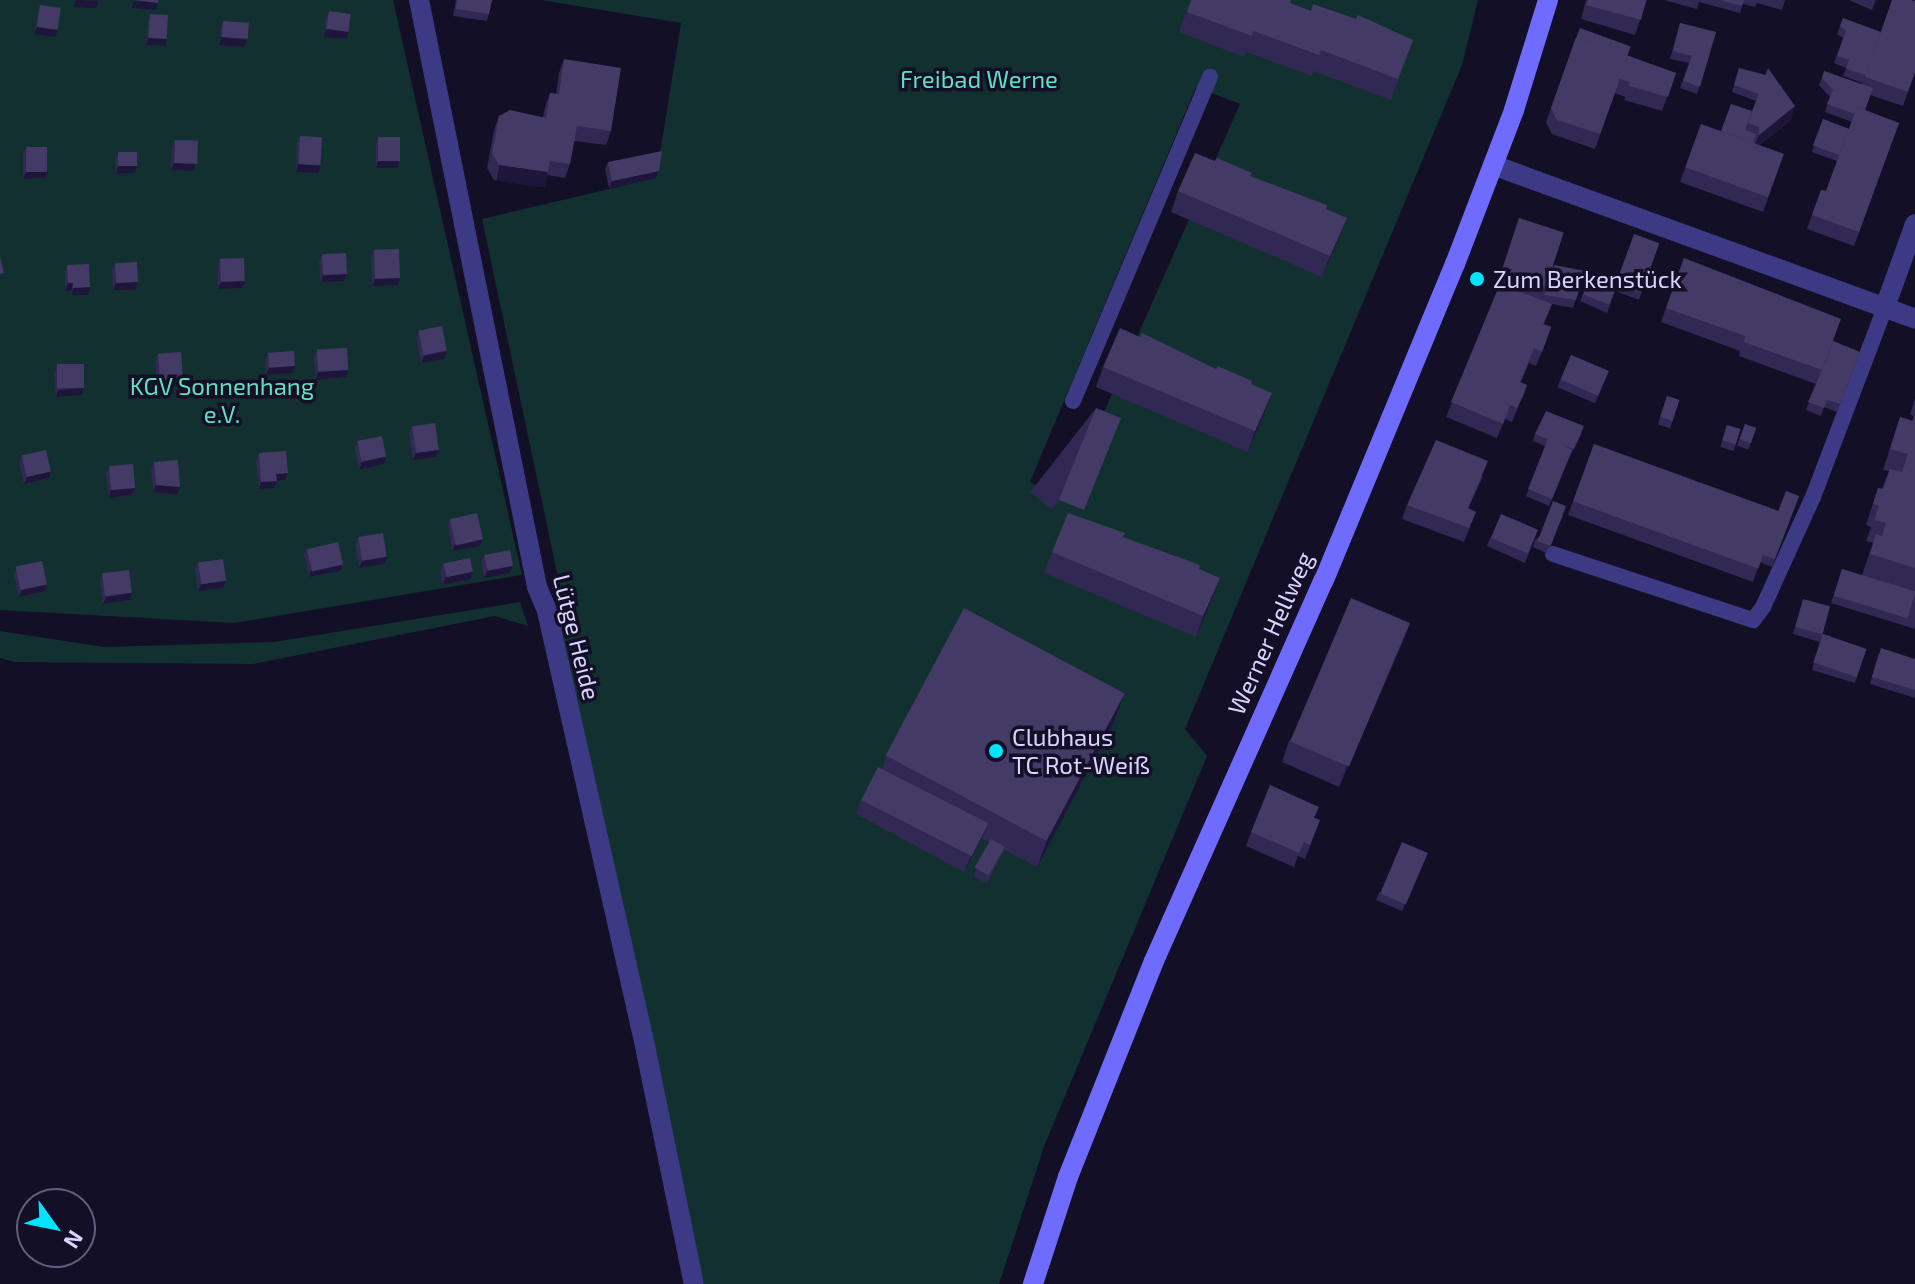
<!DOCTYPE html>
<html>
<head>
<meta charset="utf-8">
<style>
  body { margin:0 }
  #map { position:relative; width:1915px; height:1284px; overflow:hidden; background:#130f26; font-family:"Exo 2",sans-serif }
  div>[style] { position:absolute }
  .green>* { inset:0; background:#12302f }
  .service>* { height:16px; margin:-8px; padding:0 8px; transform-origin:8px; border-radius:8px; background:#3d3a85 }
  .minor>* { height:20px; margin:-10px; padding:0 10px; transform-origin:10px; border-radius:10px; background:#3d3a85 }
  .secondary>* { height:20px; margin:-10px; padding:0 10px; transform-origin:10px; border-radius:10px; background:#6f6bff }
  .wall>* { inset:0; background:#312854; transform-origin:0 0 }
  .shaded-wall>* { inset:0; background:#1d163a; transform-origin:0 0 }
  .building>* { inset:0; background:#433a66; transform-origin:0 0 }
  .dots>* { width:22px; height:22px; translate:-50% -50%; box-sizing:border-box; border:4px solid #130f26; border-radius:50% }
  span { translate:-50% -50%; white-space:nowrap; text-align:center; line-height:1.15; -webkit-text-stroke:7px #130f26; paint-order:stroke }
  .park-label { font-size:24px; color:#5fe0c0 }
  .poi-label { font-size:24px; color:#d9d4ff }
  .left { translate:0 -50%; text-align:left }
  .street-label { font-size:24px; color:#d9d4ff }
  .north { position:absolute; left:16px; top:1188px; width:80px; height:80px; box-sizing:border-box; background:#130f26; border:2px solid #625e7d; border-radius:50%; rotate:123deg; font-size:22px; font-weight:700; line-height:32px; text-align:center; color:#d9d4ff }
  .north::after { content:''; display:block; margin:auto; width:28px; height:36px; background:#00e5ff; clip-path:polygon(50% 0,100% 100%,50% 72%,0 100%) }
</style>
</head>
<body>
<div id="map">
  <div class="green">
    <div style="clip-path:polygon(0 0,393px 0,522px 575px,234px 623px,0 610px)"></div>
    <div style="clip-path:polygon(evenodd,541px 0,1478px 0,1462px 65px,1185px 729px,1207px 756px,1045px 1144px,999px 1284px,704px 1284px,557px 623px,570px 634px,482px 219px,656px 178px,681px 23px,541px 0,1196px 87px,1240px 104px,1065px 500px,1030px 482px,1196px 87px)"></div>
    <div style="clip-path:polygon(520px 602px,528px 626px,495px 616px,253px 664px,14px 662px,0 658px,0 631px,104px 647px,274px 642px)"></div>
  </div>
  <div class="service">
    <div style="left:1073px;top:401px;width:352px;rotate:-67.1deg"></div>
    <div style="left:1553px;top:554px;width:211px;rotate:18.3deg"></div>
    <div style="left:1753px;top:620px;width:16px;rotate:-52deg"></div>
    <div style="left:1763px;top:607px;width:121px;rotate:-65.6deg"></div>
    <div style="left:1813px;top:497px;width:203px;rotate:-69.2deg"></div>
  </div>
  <div class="minor">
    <div style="left:419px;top:0;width:599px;rotate:78.63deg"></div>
    <div style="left:537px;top:587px;width:26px;rotate:67deg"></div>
    <div style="left:547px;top:611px;width:451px;rotate:77.3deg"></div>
    <div style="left:646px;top:1051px;width:238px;rotate:78.4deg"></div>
    <div style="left:1493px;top:165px;width:449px;rotate:20deg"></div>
    <div style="left:1885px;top:307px;width:88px;rotate:-70.1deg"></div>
  </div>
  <div class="secondary">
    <div style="left:1033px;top:1284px;width:113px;rotate:-71.9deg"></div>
    <div style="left:1068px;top:1177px;width:232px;rotate:-68.3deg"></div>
    <div style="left:1154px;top:961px;width:417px;rotate:-66deg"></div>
    <div style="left:1324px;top:580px;width:342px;rotate:-67.5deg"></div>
    <div style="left:1455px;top:264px;width:165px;rotate:-69deg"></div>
    <div style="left:1514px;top:110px;width:115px;rotate:-72.8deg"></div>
  </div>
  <div class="wall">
    <div style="clip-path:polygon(456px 0,492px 0,487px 21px,453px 16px)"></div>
    <div style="clip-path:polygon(1191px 0,1290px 3px,1311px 11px,1413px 40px,1391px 100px,1313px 71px,1312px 76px,1246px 52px,1244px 57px,1179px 32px)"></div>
    <div style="clip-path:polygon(1586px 0,1647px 0,1635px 35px,1581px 19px)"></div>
    <div style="clip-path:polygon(1664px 0,1785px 0,1782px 10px,1757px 3px,1755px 7px,1743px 4px,1740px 13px,1699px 2px,1697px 9px)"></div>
    <div style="clip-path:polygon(1849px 0,1876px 0,1872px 10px)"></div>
    <div style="clip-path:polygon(40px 5px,55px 37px,34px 34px,38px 12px)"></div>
    <div style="clip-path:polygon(329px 11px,346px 39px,324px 37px,326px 18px)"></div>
    <div style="clip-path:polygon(150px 14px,165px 46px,146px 45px,148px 21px)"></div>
    <div style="clip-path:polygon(1843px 18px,1908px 92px,1903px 106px,1870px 95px,1865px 110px,1899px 123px,1854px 246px,1807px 229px,1821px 190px,1826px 191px,1837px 161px,1812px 152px,1823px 119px,1849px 129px,1852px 122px,1825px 112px,1830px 97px,1819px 85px,1822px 78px,1862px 84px,1864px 79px,1863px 83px,1843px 76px,1846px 68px,1834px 63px,1843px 38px,1837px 34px)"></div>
    <div style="clip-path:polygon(223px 21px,244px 47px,219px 45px,221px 28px)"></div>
    <div style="clip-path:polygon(1680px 23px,1716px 32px,1697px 94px,1680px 88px,1689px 63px,1670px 59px)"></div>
    <div style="clip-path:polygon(1580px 28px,1628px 56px,1676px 73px,1662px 111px,1624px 100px,1625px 97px,1615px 93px,1595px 149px,1552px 134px,1546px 122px)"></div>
    <div style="clip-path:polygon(564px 59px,611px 131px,606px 145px,574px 141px,570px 164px,565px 178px,547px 175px,543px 187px,494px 180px,487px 168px,494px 130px,499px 116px,543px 118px,545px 107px,550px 93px,556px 94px,559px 73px)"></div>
    <div style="clip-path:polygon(1739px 68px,1795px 106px,1790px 121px,1759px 145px,1784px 154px,1763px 212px,1680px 182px,1701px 124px,1721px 131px,1752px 111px,1756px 101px,1732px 92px)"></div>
    <div style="clip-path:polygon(300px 136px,318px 173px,296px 172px,297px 143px)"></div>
    <div style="clip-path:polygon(378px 137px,397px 168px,376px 168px,376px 144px)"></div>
    <div style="clip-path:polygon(175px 140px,193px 171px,171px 170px,172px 147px)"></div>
    <div style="clip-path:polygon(26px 147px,45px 178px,23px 179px,23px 154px)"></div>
    <div style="clip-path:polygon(118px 153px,135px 173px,116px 174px,115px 160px)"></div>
    <div style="clip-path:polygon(608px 162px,659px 171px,656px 178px,609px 188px,605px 169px)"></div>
    <div style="clip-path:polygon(1250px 177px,1339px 238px,1322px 277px,1171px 212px,1178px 191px)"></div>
    <div style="clip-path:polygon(1519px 218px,1553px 267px,1585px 271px,1573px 308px,1552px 304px,1544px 324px,1551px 327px,1546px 342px,1536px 366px,1529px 363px,1521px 382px,1527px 385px,1517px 410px,1512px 422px,1505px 419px,1497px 438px,1446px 417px,1498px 288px,1496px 287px)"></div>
    <div style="clip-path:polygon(1659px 243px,1639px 300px,1615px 291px,1607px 313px,1580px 301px,1591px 274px,1617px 284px)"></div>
    <div style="clip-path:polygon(374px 250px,400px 278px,398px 285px,372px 286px,371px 257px)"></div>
    <div style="clip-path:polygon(322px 255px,347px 274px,344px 281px,321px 282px,319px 262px)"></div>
    <div style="clip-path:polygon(1684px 258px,1833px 341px,1860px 352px,1837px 412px,1824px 407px,1821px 416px,1806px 410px,1816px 384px,1739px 356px,1740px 351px,1661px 322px)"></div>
    <div style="clip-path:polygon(220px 259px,245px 281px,242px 288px,218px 289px,218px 266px)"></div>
    <div style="clip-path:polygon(115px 263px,135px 290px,113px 290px,112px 270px)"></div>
    <div style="clip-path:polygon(67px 265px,88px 295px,71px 295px,71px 291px,65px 291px,65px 272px)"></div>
    <div style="clip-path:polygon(419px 331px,447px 351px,444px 359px,421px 363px,416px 338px)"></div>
    <div style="clip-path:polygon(317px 350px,346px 377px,316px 380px,314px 357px)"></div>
    <div style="clip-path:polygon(268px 352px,292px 373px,266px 375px,265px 360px)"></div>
    <div style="clip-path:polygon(158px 354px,181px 386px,158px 388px,155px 361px)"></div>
    <div style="left:1571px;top:355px;width:41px;height:35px;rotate:23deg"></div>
    <div style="clip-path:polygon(57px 366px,84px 388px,82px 395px,56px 397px,54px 373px)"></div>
    <div style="clip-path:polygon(1103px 367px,1251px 384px,1264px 414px,1248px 452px,1096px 387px)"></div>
    <div style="left:1667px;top:396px;width:13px;height:30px;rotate:18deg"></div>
    <div style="clip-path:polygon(1915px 398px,1915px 629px,1831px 603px,1842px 569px,1862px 575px,1873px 543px,1866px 541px,1871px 527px,1866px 525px,1878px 488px,1882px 489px,1889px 471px,1883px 470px,1900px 417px,1912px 421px,1914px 416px,1910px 415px)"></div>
    <div style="left:1096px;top:408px;width:28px;height:107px;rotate:38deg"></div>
    <div style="left:1745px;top:424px;width:12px;height:23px;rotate:20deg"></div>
    <div style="left:1727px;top:425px;width:14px;height:23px;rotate:17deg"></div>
    <div style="clip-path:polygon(412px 426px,439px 450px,436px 457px,413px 460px,409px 434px)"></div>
    <div style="clip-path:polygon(1582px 433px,1570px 456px,1549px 506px,1526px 496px,1545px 446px,1533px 441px,1535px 434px)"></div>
    <div style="clip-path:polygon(357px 441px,384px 464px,359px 470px,355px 448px)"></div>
    <div style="clip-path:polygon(1594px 444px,1779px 511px,1799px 496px,1772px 567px,1760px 562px,1753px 582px,1568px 515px)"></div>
    <div style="clip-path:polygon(259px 453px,285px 480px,277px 481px,274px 488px,259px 489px,256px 461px)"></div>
    <div style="clip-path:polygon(22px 455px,49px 478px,24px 484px,19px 463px)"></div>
    <div style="clip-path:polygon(154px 462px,177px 495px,153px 492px,151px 469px)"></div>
    <div style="clip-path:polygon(109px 467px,135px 488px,132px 495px,109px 498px,106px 474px)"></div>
    <div style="clip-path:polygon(1483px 476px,1468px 509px,1476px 512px,1464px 542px,1402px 519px,1407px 505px)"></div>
    <div style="clip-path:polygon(1564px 514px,1546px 553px,1533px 547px,1535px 540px)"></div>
    <div style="clip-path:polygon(450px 519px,480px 546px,452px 551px,448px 526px)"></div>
    <div style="clip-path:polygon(1538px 530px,1525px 563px,1487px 546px,1490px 538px)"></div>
    <div style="clip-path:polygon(1123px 537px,1199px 569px,1212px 599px,1196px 637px,1044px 573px,1052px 552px)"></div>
    <div style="clip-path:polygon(358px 538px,384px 564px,359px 568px,355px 545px)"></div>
    <div style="clip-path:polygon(307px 548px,340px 571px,309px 577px,304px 555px)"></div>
    <div style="clip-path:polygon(484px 555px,513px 566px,510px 573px,484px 578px,481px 562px)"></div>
    <div style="clip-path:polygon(198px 562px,223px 588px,198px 591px,195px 569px)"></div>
    <div style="clip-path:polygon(443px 563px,470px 579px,443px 585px,440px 571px)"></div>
    <div style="clip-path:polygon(16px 568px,45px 591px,19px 597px,14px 575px)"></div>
    <div style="clip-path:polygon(102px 574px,130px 600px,103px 604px,100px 581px)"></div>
    <div style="clip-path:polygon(1801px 606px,1823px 634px,1866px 649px,1855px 683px,1812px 670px,1820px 642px,1793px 634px)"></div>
    <div style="clip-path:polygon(1410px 623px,1402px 644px,1339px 787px,1282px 762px,1289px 741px)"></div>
    <div style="clip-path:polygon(1878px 655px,1915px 659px,1915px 698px,1870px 684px)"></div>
    <div style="clip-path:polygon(1125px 692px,1115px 720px,1037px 867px,1004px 850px,987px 883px,973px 876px,990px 842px,982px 839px,964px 872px,856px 814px,861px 800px,882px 769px,887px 756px)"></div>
    <div style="clip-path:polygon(1315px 818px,1320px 820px,1305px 859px,1298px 856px,1294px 867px,1246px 846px,1251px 832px)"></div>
    <div style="clip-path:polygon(1428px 853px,1402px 911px,1376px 900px,1379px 893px)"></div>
  </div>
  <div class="shaded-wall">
    <div style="clip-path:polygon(76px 0,99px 1px,96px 8px,73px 7px)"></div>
    <div style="clip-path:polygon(134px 1px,158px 3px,155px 10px,132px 8px)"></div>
    <div style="clip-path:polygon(37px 27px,58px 30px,55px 37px,34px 34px)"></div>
    <div style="clip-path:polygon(326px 29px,349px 32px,346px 39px,324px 37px)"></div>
    <div style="clip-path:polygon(221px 37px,247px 40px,244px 47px,219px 45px)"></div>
    <div style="clip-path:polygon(148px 38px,167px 39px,165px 46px,146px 45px)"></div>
    <div style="clip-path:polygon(1795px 106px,1790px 121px,1753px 149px,1759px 135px)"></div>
    <div style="clip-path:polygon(378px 161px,399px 161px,397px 168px,376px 168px)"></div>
    <div style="clip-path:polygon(174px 163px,196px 164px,193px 171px,171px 170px)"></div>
    <div style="clip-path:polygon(298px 164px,321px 166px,318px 173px,296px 172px)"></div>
    <div style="left:499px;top:165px;width:49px;height:16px;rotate:8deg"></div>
    <div style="clip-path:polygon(118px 166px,137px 166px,135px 173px,116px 174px)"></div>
    <div style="clip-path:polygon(48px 171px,45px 178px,23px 179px,26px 172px)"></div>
    <div style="clip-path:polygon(659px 171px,656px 178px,609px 188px,612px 181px)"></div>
    <div style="clip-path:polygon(1347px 218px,1339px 238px,1322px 277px,1330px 256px)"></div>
    <div style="clip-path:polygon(347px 274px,344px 281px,321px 282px,323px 275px)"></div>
    <div style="clip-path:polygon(400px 278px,398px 285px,372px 286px,375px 279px)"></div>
    <div style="clip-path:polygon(245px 281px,242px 288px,218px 289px,221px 282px)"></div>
    <div style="clip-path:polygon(138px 282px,135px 290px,113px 290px,116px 283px)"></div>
    <div style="clip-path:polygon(68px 283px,73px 283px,71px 291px,65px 291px)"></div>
    <div style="clip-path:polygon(90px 287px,88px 295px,71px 295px,73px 288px)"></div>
    <div style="clip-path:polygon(447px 351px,444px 359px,421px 363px,424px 356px)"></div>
    <div style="clip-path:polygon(295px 366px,292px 373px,266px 375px,269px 367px)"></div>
    <div style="clip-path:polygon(348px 370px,346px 377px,316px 380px,318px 372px)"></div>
    <div style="clip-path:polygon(183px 379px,181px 386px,158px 388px,161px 381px)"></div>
    <div style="clip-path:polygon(84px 388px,82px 395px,56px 397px,58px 390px)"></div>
    <div style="clip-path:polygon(1272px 393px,1264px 414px,1248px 452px,1255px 431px)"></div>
    <div style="clip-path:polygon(439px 450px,436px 457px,413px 460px,416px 453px)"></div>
    <div style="clip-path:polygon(386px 457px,384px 464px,359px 470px,362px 462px)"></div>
    <div style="clip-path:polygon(51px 471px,49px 478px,24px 484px,27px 477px)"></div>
    <div style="clip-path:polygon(288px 473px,285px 480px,277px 481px,274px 488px,259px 489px,261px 482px,276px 474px)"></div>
    <div style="clip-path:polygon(156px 485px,180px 487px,177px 495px,153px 492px)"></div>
    <div style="clip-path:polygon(135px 488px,132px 495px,109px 498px,111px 490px)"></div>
    <div style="clip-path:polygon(483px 539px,480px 546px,452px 551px,455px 544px)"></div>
    <div style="clip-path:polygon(387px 557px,384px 564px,359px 568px,362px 561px)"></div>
    <div style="clip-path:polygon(343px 564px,340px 571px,309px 577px,311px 570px)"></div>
    <div style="clip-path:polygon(513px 566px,510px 573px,484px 578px,487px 571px)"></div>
    <div style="clip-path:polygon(473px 572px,470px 579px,443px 585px,445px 577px)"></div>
    <div style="clip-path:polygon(1220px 578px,1212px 599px,1196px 637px,1203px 616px)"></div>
    <div style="clip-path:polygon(226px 581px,223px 588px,198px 591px,201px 584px)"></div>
    <div style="clip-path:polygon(47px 584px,45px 591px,19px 597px,21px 590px)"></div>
    <div style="clip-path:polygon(132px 593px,130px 600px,103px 604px,106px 597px)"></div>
    <div style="clip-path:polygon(1410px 623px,1402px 644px,1339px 787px,1347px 766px)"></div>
    <div style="clip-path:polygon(1125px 692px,1115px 720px,1037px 867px,1047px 840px)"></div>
    <div style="clip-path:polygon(988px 824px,982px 838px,964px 872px,970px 858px)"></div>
  </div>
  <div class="building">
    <div style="clip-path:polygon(134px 0,158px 0,158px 3px)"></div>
    <div style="clip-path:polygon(457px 0,492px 0,489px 14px,456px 9px)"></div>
    <div style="clip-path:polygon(1191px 0,1291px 0,1290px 3px,1311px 11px,1313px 4px,1356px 19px,1358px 15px,1413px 40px,1398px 79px,1321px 50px,1319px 55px,1254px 31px,1252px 36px,1187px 12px)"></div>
    <div style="clip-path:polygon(1588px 0,1646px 0,1641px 20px,1586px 5px)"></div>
    <div style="clip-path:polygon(1720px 0,1744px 0,1742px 6px)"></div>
    <div style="clip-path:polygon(1892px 0,1911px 0,1915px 1px,1915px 72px,1908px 92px,1865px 77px)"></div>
    <div style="left:40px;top:5px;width:21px;height:22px;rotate:8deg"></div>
    <div style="left:329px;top:11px;width:22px;height:18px;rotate:8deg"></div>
    <div style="left:150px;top:14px;width:18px;height:24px;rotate:3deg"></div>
    <div style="clip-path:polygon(1843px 18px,1881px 32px,1866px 75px,1846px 69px,1849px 60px,1837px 56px,1846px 31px,1840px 26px)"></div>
    <div style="left:223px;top:21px;width:26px;height:16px;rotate:4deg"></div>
    <div style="clip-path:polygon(1680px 23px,1716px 32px,1700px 87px,1683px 81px,1692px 56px,1673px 51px)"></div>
    <div style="left:1580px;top:28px;width:54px;height:10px;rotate:20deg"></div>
    <div style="clip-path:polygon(1576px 37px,1676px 73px,1668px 97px,1629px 86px,1630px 82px,1620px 79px,1600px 134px,1557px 120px,1551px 108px)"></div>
    <div style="clip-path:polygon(564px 59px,621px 68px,611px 131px,577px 126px,570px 164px,550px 161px,548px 172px,499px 165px,492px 154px,499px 116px,510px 110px,546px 118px,550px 93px,559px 94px)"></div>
    <div style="clip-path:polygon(1739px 68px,1766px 75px,1759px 94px,1734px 85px)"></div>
    <div style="clip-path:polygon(1768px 68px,1795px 106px,1759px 135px,1759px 127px,1748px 123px)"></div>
    <div style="clip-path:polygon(1824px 71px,1873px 88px,1865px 110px,1857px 107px,1855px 114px,1827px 104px,1833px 90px,1822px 78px)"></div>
    <div style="clip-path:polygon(1731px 104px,1752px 111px,1745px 130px,1756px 134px,1753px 143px,1721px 131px)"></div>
    <div style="clip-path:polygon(1857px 107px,1899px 123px,1859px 232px,1812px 215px,1821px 190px,1826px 191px)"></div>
    <div style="left:1823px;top:119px;width:28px;height:28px;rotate:21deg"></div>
    <div style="left:1701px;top:124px;width:88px;height:46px;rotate:20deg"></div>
    <div style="left:300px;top:136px;width:22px;height:28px;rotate:3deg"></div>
    <div style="left:378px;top:137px;width:22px;height:24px"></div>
    <div style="left:175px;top:140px;width:23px;height:23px;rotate:2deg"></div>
    <div style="left:26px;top:147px;width:21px;height:25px"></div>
    <div style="clip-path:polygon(662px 151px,659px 171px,612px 181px,608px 162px)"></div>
    <div style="left:137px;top:152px;width:14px;height:19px;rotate:90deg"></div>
    <div style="clip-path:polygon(1195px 153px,1215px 161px,1217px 158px,1252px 173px,1250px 176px,1327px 205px,1326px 209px,1347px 218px,1330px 256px,1178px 191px)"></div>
    <div style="left:1519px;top:218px;width:47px;height:57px;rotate:18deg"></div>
    <div style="left:1634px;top:234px;width:27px;height:53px;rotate:20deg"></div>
    <div style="left:399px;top:249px;width:29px;height:25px;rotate:88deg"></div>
    <div style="left:346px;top:253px;width:21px;height:24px;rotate:87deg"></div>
    <div style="clip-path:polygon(0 257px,4px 273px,0 274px)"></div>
    <div style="left:244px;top:258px;width:23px;height:24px;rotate:88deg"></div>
    <div style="clip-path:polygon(1684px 258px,1841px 319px,1822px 370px,1744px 342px,1745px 336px,1666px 308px)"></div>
    <div style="left:137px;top:262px;width:20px;height:22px;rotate:87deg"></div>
    <div style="clip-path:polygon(89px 264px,90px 287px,73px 288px,73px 283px,68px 283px,67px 265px)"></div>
    <div style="clip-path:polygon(1554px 265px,1585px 271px,1576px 300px,1544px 295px)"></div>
    <div style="left:1591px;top:274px;width:28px;height:22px;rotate:21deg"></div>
    <div style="clip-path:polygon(1500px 284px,1552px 304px,1543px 324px,1551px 327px,1542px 352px,1534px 348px,1520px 382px,1527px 385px,1523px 396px,1517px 408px,1510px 405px,1503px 424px,1451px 402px)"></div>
    <div style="left:442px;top:326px;width:25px;height:24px;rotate:79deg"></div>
    <div style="clip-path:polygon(1120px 328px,1140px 337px,1142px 333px,1216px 369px,1218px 366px,1252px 381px,1251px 384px,1272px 393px,1255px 431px,1103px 367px)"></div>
    <div style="clip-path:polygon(1833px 341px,1860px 352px,1840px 404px,1827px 400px,1824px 408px,1808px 402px,1822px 370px,1817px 384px)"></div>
    <div style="left:347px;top:348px;width:22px;height:30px;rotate:87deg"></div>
    <div style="left:294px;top:351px;width:15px;height:26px;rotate:86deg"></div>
    <div style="left:181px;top:352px;width:27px;height:23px;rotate:86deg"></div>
    <div style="left:1571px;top:355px;width:41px;height:27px;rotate:23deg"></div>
    <div style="left:84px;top:364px;width:24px;height:27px;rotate:90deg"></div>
    <div style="left:1667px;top:396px;width:13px;height:22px;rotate:18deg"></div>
    <div style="left:1096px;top:408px;width:27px;height:99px;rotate:22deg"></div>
    <div style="clip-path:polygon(1546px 411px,1584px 426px,1574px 449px,1563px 445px,1572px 450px,1552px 499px,1528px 489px,1548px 439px,1535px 434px)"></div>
    <div style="clip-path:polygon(1915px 414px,1915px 568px,1870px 554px,1876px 534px,1882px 536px,1886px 523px,1874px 520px,1879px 506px,1873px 504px,1878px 488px,1883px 489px,1890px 469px,1902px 472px,1908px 454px,1890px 449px,1900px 417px,1913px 421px)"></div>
    <div style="left:435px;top:423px;width:27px;height:23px;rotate:82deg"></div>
    <div style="left:1745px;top:424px;width:12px;height:16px;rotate:20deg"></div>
    <div style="left:1727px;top:425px;width:14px;height:16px;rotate:17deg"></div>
    <div style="left:382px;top:436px;width:21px;height:25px;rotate:79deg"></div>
    <div style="clip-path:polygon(1436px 440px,1488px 461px,1468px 508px,1476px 512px,1469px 528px,1407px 505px)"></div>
    <div style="left:1594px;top:444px;width:197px;height:61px;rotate:20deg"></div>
    <div style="left:46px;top:450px;width:22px;height:25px;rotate:77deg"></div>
    <div style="clip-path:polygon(286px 451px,288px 473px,276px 474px,277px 481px,261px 482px,259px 453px)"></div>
    <div style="clip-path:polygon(178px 460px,180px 487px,156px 485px,154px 462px)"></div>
    <div style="left:133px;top:464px;width:24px;height:24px;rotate:85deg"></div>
    <div style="left:1786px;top:491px;width:14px;height:68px;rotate:21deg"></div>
    <div style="left:1553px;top:501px;width:14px;height:43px;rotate:21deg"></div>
    <div style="left:477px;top:513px;width:27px;height:28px;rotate:77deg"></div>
    <div style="clip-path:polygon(1068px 513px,1125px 533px,1123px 537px,1200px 565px,1199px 569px,1220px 578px,1203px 616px,1052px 552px)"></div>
    <div style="left:1501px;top:514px;width:40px;height:26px;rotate:23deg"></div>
    <div style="left:383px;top:533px;width:24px;height:25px;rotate:81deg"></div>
    <div style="left:338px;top:542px;width:23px;height:32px;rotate:77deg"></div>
    <div style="left:510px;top:550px;width:16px;height:26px;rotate:79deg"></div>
    <div style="left:470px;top:558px;width:14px;height:27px;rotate:78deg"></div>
    <div style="left:223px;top:559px;width:22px;height:25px;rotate:82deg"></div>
    <div style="left:42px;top:561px;width:24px;height:27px;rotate:78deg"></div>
    <div style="left:1842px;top:569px;width:77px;height:28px;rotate:17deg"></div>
    <div style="left:129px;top:570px;width:23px;height:27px;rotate:83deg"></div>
    <div style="left:1351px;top:598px;width:64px;height:156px;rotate:23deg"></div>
    <div style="left:1803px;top:599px;width:28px;height:29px;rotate:15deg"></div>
    <div style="left:964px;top:608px;width:182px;height:167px;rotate:28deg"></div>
    <div style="left:1823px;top:634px;width:46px;height:30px;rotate:19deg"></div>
    <div style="clip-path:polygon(1881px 648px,1915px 659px,1915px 690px,1872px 677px)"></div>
    <div style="left:878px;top:767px;width:124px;height:37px;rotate:27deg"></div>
    <div style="clip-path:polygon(1270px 785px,1319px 807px,1314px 818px,1320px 820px,1310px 845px,1304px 842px,1299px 853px,1251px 832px)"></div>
    <div style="left:991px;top:839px;width:16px;height:33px;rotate:30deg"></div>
    <div style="left:1402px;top:842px;width:28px;height:56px;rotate:23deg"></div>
  </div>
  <div class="dots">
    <div style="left:1477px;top:279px;background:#00e5ff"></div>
    <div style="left:996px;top:751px;background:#00e5ff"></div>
  </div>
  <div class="park-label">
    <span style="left:979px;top:79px">Freibad Werne</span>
    <span style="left:222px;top:400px">KGV Sonnenhang<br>e.V.</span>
  </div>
  <div class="poi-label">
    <span class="left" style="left:1493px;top:279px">Zum Berkenstück</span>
    <span class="left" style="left:1012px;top:751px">Clubhaus<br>TC Rot-Weiß</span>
  </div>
  <div class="street-label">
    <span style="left:1270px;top:633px;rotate:-66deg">Werner Hellweg</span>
    <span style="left:577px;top:637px;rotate:76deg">Lütge Heide</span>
  </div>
  <div class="north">N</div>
</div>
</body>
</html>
